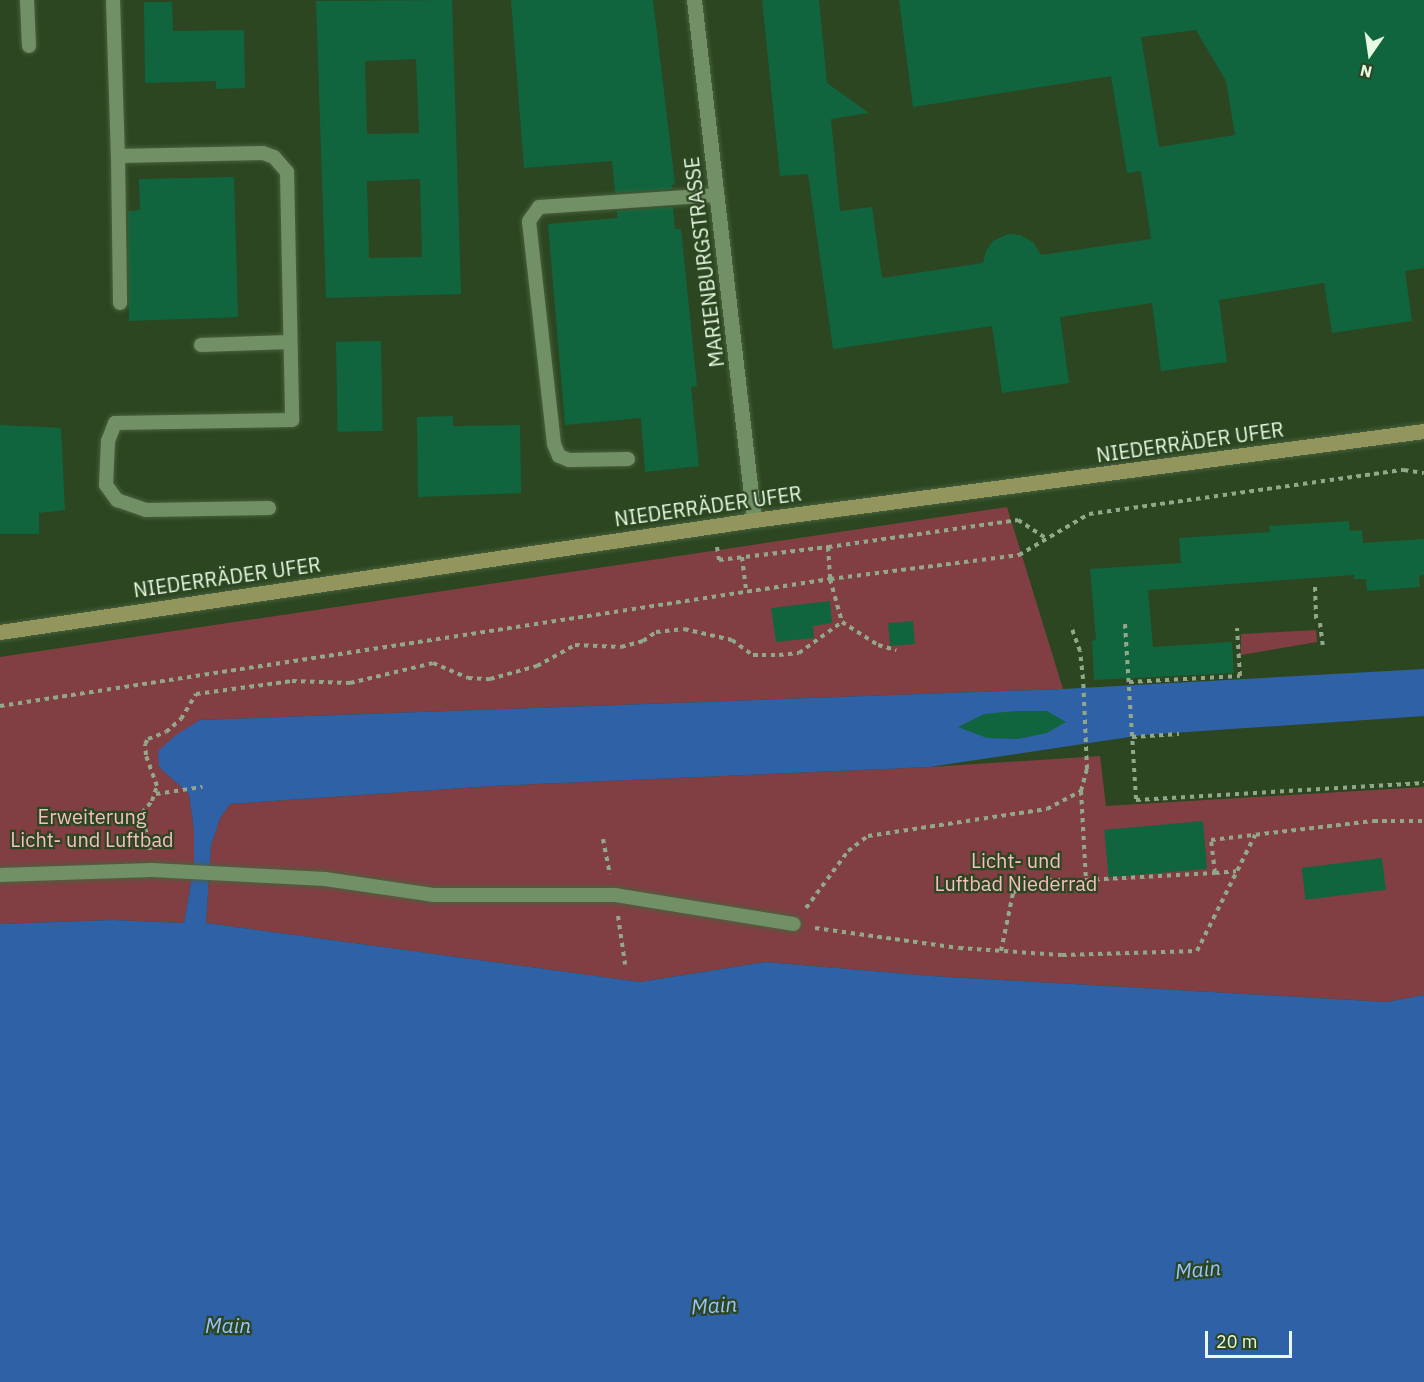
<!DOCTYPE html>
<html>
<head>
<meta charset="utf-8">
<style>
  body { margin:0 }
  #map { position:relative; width:1424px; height:1382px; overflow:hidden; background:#2b4620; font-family:"IBM Plex Sans",sans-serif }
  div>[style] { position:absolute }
  .green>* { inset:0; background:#813f43 }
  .water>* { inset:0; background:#2f61a7 }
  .building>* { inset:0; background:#11653e; transform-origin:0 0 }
  .path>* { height:4px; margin-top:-2px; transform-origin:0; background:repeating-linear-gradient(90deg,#93a88a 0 4.5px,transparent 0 9px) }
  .roads { filter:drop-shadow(0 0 2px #4a613f) drop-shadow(0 0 2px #4a613f) }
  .service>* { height:14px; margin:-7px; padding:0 7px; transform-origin:7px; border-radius:7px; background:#729066 }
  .minor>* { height:15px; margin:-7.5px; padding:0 7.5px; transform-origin:7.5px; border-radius:7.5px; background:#729066 }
  .secondary>* { height:15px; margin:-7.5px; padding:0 7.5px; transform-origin:7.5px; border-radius:7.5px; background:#92965c }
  span { translate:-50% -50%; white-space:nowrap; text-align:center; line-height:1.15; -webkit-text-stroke:4.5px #2b4620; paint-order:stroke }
  .street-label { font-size:20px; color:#e8f8e2 }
  .park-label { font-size:20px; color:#f5bfc0 }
  .water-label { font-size:21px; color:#9ac2fc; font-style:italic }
  .north { position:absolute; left:1340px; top:24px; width:60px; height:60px; -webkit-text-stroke:4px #2b4620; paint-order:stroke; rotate:193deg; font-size:16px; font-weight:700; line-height:24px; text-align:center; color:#e8f8e2 }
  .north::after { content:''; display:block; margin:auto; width:21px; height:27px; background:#e8f8e2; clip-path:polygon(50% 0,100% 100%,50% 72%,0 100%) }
  .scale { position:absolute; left:1205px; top:1331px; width:87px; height:27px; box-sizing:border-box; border:3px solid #e8f8e2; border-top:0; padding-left:8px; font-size:18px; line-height:21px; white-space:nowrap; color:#e8f8e2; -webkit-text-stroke:4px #2b4620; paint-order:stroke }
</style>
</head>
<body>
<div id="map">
  <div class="green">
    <div style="clip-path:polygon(1007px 507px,1063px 689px,200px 720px,159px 767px,189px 794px,194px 829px,194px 866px,184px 923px,113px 920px,0 924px,0 657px)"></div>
    <div style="clip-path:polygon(1316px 630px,1317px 642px,1241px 655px,1241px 634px)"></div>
    <div style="clip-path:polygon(1100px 756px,1106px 806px,1424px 787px,1424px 995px,1387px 1002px,931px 976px,766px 962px,640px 982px,206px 923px,211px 846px,220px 818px,230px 804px,493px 786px,929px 767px)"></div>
  </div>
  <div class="water">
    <div style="clip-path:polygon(1424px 669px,1424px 716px,1143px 735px,929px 767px,493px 786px,230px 804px,220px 818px,211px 846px,206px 923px,640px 982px,766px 962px,931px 976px,1387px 1002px,1424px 995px,1424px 1382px,0 1382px,0 924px,113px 920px,184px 923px,194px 866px,194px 830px,189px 794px,159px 767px,158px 751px,176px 735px,200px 720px,1063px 689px)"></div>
  </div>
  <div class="building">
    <div style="clip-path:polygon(evenodd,452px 0,461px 294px,326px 298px,316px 1px,452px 0,416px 59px,419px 133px,367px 134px,365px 61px,416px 59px,452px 0,420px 179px,422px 257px,369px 258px,367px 181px,420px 179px)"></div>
    <div style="clip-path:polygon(511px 0,653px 0,675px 184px,672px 185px,672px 189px,615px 193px,612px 161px,524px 168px)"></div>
    <div style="clip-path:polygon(evenodd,762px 0,819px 0,827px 83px,869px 113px,831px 119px,840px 211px,872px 207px,882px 278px,983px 263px,986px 251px,993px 241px,1008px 234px,1020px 235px,1033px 242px,1041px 255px,1151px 239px,1141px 171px,1127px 173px,1111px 76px,913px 107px,899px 0,1424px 0,1424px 268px,1405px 271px,1412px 321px,1332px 333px,1324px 283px,1219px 300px,1227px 362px,1161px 371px,1152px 303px,1060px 317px,1069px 383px,1002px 393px,992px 326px,833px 349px,808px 174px,780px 176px,762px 0,1196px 30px,1226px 81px,1235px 135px,1159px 147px,1141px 37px,1196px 30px)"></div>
    <div style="clip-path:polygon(144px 2px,172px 2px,173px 31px,244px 30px,245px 88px,216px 89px,216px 81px,145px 83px)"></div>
    <div style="clip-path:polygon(234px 177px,238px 317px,129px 321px,128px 211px,140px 210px,139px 179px)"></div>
    <div style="clip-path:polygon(673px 207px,675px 229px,681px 229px,697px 386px,691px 387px,699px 466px,645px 472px,641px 418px,565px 425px,548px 224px,617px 218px,617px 211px)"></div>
    <div style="left:381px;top:341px;width:90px;height:45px;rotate:89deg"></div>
    <div style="clip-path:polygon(453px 416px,453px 426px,520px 425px,521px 493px,418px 497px,417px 417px)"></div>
    <div style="clip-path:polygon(0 425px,61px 428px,65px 510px,39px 513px,39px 534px,0 534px)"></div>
    <div style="clip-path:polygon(1349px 521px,1350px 531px,1362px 530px,1363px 543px,1424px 539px,1424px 575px,1419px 576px,1420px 587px,1367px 591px,1366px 579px,1354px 579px,1354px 575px,1148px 590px,1153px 647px,1232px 642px,1234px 673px,1094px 680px,1092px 641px,1096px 640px,1090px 569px,1181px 563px,1179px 538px,1270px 532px,1269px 526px)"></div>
    <div style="clip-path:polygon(830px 601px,832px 623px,813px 626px,814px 638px,776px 642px,771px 608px)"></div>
    <div style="left:913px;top:621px;width:23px;height:25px;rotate:85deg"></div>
    <div style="clip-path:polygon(1016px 711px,1047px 711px,1066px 722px,1047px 733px,1018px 739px,987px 738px,958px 727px,984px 714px)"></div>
    <div style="left:1203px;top:821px;width:48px;height:99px;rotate:85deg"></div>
    <div style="left:1382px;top:858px;width:32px;height:81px;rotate:83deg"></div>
  </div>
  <div class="path">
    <div style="left:717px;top:547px;width:13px;rotate:81deg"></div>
    <div style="left:719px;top:560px;width:110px;rotate:-6.8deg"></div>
    <div style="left:828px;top:547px;width:32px;rotate:86deg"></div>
    <div style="left:830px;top:579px;width:45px;rotate:74.4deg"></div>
    <div style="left:828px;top:547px;width:192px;rotate:-8.1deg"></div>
    <div style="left:1018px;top:520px;width:35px;rotate:33deg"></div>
    <div style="left:742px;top:557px;width:35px;rotate:83deg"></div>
    <div style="left:1315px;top:587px;width:36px;rotate:88deg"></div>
    <div style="left:1320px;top:623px;width:26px;rotate:83deg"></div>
    <div style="left:1125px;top:624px;width:176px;rotate:86.4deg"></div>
    <div style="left:1136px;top:800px;width:289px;rotate:-3.4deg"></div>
    <div style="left:1129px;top:682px;width:111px;rotate:-3.1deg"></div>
    <div style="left:1240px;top:676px;width:48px;rotate:-93.6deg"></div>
    <div style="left:0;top:706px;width:840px;rotate:-8.7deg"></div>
    <div style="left:830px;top:579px;width:191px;rotate:-7.2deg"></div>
    <div style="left:1019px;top:555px;width:81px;rotate:-30.4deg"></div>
    <div style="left:1089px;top:514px;width:318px;rotate:-8deg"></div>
    <div style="left:1404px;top:470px;width:20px;rotate:9deg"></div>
    <div style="left:1132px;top:737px;width:47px;rotate:-3.7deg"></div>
    <div style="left:1081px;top:791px;width:89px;rotate:86.8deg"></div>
    <div style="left:156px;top:794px;width:47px;rotate:-8.7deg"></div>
    <div style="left:603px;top:839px;width:36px;rotate:79deg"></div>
    <div style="left:150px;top:850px;width:38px;rotate:-102deg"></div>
    <div style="left:142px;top:813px;width:16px;rotate:-50deg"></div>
    <div style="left:152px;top:801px;width:16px;rotate:-72deg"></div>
    <div style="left:157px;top:786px;width:33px;rotate:-110deg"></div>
    <div style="left:146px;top:755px;width:11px;rotate:-95deg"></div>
    <div style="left:145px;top:744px;width:6px;rotate:-59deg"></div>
    <div style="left:148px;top:739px;width:19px;rotate:-21deg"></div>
    <div style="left:166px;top:732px;width:20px;rotate:-41deg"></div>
    <div style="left:181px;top:719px;width:29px;rotate:-59deg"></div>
    <div style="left:196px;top:694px;width:97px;rotate:-7.7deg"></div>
    <div style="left:292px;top:681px;width:58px;rotate:2deg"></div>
    <div style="left:350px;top:683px;width:85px;rotate:-13.5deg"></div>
    <div style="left:433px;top:663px;width:38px;rotate:23deg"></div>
    <div style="left:468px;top:678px;width:22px;rotate:3deg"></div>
    <div style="left:490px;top:679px;width:49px;rotate:-15.5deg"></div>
    <div style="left:537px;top:666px;width:43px;rotate:-28.9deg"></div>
    <div style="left:575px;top:645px;width:46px;rotate:2.5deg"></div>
    <div style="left:621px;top:647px;width:23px;rotate:-15deg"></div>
    <div style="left:643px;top:641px;width:16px;rotate:-35deg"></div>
    <div style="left:656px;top:632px;width:28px;rotate:-6deg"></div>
    <div style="left:684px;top:629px;width:49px;rotate:12.9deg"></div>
    <div style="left:732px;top:640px;width:26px;rotate:36deg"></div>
    <div style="left:753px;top:655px;width:26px"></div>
    <div style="left:779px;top:655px;width:20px;rotate:-6deg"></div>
    <div style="left:799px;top:653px;width:53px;rotate:-35.8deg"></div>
    <div style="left:842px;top:622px;width:43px;rotate:32.6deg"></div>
    <div style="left:878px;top:645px;width:19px;rotate:16deg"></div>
    <div style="left:1215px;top:873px;width:21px;rotate:-5deg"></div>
    <div style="left:806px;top:908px;width:71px;rotate:-53.6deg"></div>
    <div style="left:848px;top:851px;width:25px;rotate:-37deg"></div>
    <div style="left:868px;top:836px;width:181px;rotate:-8.6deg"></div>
    <div style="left:1047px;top:809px;width:38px;rotate:-28deg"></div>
    <div style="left:1081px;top:791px;width:23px;rotate:-75deg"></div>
    <div style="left:1087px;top:769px;width:90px;rotate:-92.5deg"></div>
    <div style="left:1083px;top:679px;width:28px;rotate:-96deg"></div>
    <div style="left:1080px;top:651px;width:27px;rotate:-110deg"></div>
    <div style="left:618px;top:916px;width:49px;rotate:81.7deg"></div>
    <div style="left:815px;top:928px;width:145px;rotate:7.9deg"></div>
    <div style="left:959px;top:948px;width:103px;rotate:3.9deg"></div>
    <div style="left:1062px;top:955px;width:135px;rotate:-1.7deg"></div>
    <div style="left:1197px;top:951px;width:130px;rotate:-63.4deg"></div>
    <div style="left:1001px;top:951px;width:59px;rotate:-78.3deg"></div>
    <div style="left:1013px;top:893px;width:22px;rotate:-36deg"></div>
    <div style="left:1031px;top:880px;width:55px"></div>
    <div style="left:1086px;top:880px;width:129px;rotate:-3.1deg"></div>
    <div style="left:1215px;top:873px;width:33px;rotate:-97deg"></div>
    <div style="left:1211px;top:840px;width:163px;rotate:-6.7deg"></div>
    <div style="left:1373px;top:821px;width:51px"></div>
  </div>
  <div class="roads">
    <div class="service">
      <div style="left:27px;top:0;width:46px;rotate:87.5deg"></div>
      <div style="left:113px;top:0;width:156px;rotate:88.2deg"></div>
      <div style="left:118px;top:156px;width:145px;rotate:-1.2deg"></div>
      <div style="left:263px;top:153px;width:12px;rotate:20deg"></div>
      <div style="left:274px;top:157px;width:20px;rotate:49deg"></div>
      <div style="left:287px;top:172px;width:248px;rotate:88.8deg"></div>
      <div style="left:292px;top:420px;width:177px;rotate:179deg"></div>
      <div style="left:115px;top:423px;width:19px;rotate:111deg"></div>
      <div style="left:108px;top:441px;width:44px;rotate:92.6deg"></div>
      <div style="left:106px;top:485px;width:19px;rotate:54deg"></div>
      <div style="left:117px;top:500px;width:31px;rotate:19deg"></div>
      <div style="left:146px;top:510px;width:123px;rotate:-0.9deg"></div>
      <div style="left:118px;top:156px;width:147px;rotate:89.2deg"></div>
      <div style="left:201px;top:345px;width:89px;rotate:-1.9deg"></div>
      <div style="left:628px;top:459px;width:59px;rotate:179deg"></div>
      <div style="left:569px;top:460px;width:11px;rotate:-158deg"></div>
      <div style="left:559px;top:456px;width:13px;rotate:-113deg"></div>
      <div style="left:554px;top:444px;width:224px;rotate:-96.4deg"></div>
      <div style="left:529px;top:221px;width:17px;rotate:-54deg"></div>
      <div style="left:539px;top:207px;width:178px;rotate:-3.9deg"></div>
      <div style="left:0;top:875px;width:152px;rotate:-1.9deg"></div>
      <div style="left:152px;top:870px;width:173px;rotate:3deg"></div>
      <div style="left:325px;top:879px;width:109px;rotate:8.4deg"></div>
      <div style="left:433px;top:895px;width:182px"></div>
      <div style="left:615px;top:895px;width:181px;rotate:9.2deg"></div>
    </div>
    <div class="minor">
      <div style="left:694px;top:0;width:523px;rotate:83.42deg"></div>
    </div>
    <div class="secondary">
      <div style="left:0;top:632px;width:762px;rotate:-8.45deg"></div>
      <div style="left:754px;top:520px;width:676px;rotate:-7.57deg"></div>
    </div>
  </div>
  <div class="street-label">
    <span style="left:704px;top:262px;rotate:-97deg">MARIENBURGSTRASSE</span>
    <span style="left:1190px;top:442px;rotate:-8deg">NIEDERRÄDER UFER</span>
    <span style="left:708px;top:506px;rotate:-8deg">NIEDERRÄDER UFER</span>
    <span style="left:227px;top:577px;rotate:-8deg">NIEDERRÄDER UFER</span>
  </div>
  <div class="park-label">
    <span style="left:92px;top:828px">Erweiterung<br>Licht- und Luftbad</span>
    <span style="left:1016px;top:872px">Licht- und<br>Luftbad Niederrad</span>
  </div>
  <div class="water-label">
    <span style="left:1198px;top:1269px;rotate:-5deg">Main</span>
    <span style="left:714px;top:1305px;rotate:-4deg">Main</span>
    <span style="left:228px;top:1325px">Main</span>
  </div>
  <div class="north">N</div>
  <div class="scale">20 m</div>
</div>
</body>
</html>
